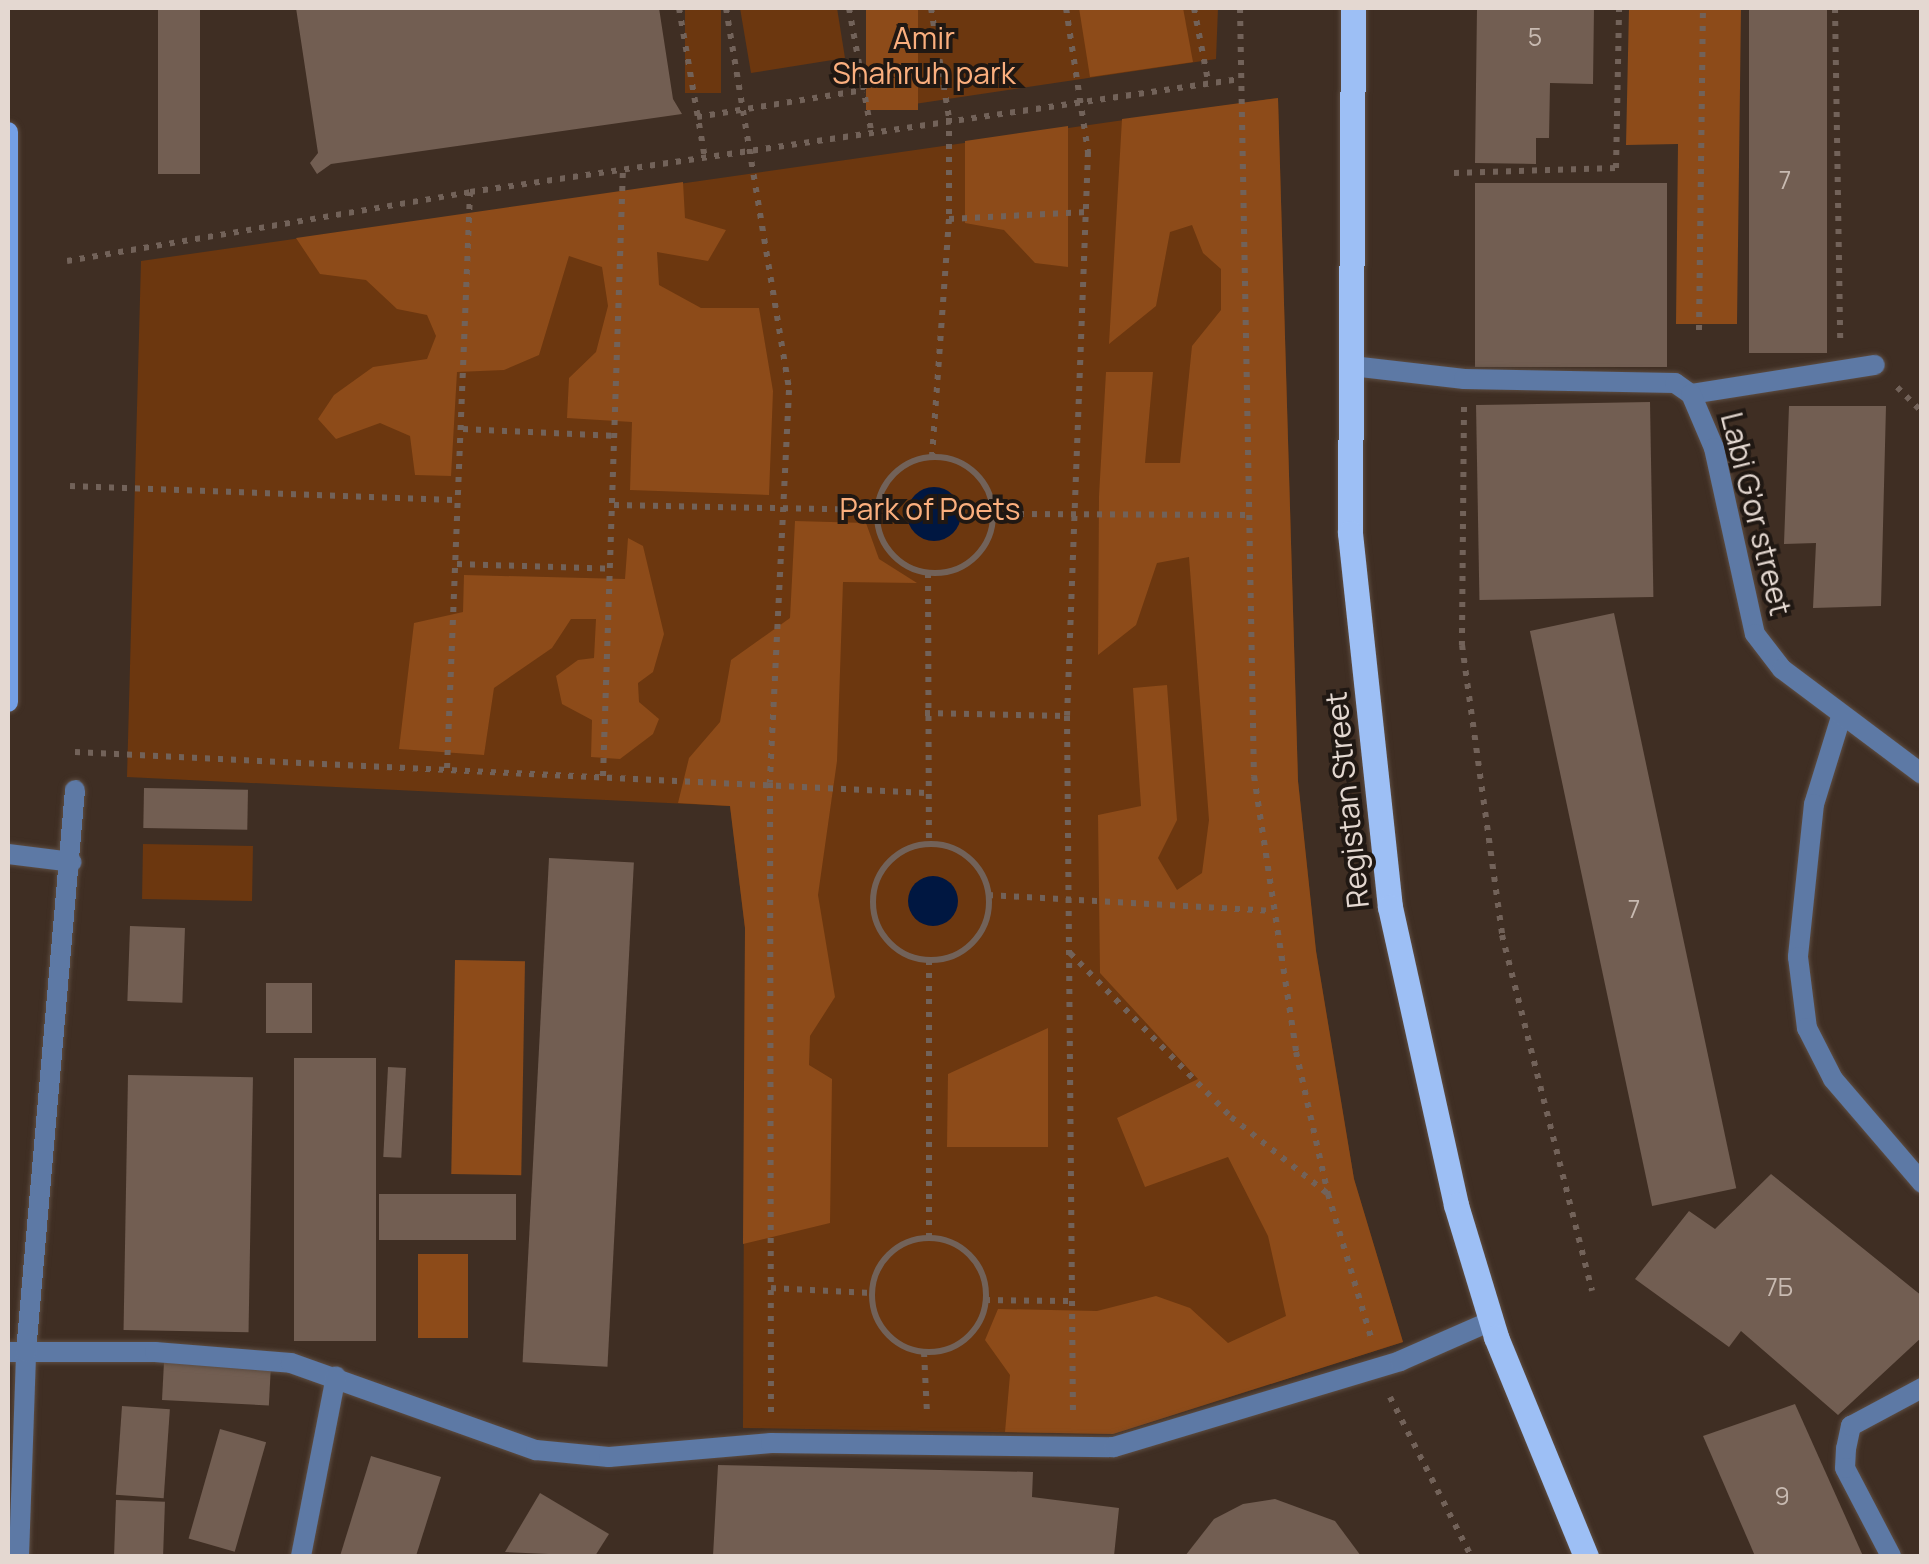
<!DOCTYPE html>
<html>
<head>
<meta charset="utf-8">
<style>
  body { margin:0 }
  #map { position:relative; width:1929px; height:1564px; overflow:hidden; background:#3f2e23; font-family:Manrope,sans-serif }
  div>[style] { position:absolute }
  .green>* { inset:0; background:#6c370f; transform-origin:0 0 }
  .forest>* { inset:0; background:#8d4b19; transform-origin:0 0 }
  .water>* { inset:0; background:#001741 }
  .round { border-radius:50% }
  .building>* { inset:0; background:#725e52; transform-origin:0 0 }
  .path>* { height:6px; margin-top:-3px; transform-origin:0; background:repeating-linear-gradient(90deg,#726259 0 5px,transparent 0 13px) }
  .path>.ring { margin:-3px; padding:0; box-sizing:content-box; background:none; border:6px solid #726259; border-radius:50% }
  .roads { filter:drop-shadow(0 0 2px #5d4d42) drop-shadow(0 0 2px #5d4d42) }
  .lane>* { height:20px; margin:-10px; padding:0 10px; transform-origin:10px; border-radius:10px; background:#5d79a5 }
  .street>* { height:20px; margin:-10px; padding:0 10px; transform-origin:10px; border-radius:10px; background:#5d79a5 }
  .secondary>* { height:20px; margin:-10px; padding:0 10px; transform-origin:10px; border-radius:10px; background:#74a0e6 }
  .primary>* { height:25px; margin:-12.5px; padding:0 12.5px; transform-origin:12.5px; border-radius:12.5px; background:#9dbff5 }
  span { translate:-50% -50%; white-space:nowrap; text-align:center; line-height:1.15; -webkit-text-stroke:8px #201813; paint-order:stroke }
  .number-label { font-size:25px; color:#c8bab1 }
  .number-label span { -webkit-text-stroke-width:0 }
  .park-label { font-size:30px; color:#fbaf7e }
  .street-label { font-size:30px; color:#e4d8d1 }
  .frame { position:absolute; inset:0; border:10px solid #e4d8d1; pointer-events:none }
</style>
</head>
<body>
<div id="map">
  <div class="green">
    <div style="left:685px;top:8px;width:36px;height:85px"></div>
    <div style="clip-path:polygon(740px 8px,837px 8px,845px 58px,751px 73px)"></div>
    <div style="clip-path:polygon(866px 8px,1218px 8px,1216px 59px,881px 109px)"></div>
    <div style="clip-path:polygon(1278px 98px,1298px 781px,1316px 951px,1354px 1179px,1403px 1342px,1113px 1434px,743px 1428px,745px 928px,730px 806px,127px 777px,141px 261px)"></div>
    <div style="left:143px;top:844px;width:110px;height:55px;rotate:1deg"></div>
  </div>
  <div class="forest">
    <div style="left:866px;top:8px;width:52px;height:102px"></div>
    <div style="clip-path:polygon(1079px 8px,1183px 8px,1193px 62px,1090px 77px)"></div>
    <div style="clip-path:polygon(1629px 8px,1741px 8px,1737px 324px,1676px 324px,1678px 144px,1626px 145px)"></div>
    <div style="clip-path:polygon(1278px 98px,1298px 781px,1316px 951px,1354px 1179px,1403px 1342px,1113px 1434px,1005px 1432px,1010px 1375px,985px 1340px,998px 1309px,1097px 1311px,1156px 1296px,1190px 1308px,1228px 1343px,1286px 1316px,1268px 1236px,1228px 1157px,1145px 1187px,1117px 1118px,1198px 1079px,1100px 973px,1098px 815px,1141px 806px,1133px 688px,1167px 685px,1177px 820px,1158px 858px,1177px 890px,1202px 873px,1209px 820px,1189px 557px,1157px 563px,1136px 625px,1098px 655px,1099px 496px,1106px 372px,1153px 372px,1145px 463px,1180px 463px,1192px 346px,1221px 310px,1221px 269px,1203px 253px,1192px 225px,1170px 232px,1156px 306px,1109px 344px,1122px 119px)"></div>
    <div style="clip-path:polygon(1068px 126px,1068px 267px,1035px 263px,1004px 230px,965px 223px,965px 141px)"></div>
    <div style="clip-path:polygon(683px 182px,685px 218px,726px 230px,708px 261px,657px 252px,659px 285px,701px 308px,759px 308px,773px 391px,769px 495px,630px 490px,632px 422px,567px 418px,569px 378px,596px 352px,608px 306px,602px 267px,569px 256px,539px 355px,504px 370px,457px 372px,451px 476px,415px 475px,410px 436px,380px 423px,336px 439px,318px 419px,334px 395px,373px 367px,427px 359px,436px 336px,427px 315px,397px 309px,366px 280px,320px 274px,296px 238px)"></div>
    <div style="clip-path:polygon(795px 521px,866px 523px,879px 559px,917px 583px,843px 582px,837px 761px,818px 895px,835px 997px,810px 1036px,809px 1065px,832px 1079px,830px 1223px,743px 1244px,745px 928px,730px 806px,678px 803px,689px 758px,720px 722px,731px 660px,790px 618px)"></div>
    <div style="clip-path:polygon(628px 538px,643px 546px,664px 634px,653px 672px,638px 683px,639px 702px,659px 719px,653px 734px,620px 759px,591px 757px,592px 720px,562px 704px,556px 676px,578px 660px,594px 658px,596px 619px,571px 619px,552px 648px,494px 688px,484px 755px,399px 749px,414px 623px,463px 612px,464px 575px,625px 579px)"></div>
    <div style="left:455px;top:960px;width:70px;height:214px;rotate:1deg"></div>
    <div style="clip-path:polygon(1048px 1028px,1048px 1147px,947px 1147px,948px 1074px)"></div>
    <div style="left:418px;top:1254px;width:50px;height:84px"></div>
  </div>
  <div class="water">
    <div class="round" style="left:907px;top:487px;width:54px;height:54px"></div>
    <div class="round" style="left:908px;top:876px;width:50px;height:50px"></div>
  </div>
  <div class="building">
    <div style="left:158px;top:8px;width:42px;height:166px"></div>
    <div style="clip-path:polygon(296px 8px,659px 8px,673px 99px,682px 114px,331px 164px,317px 174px,310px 163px,318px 153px)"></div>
    <div style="clip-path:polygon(1477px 8px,1594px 8px,1593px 84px,1550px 83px,1549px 138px,1536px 138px,1536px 164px,1475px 163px)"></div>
    <div style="left:1749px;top:8px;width:78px;height:345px"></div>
    <div style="left:1667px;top:183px;width:184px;height:192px;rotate:90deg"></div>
    <div style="left:1650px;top:402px;width:195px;height:174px;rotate:89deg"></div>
    <div style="clip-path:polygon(1789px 406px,1886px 406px,1881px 606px,1813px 608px,1816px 543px,1784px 544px)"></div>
    <div style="left:1614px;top:613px;width:588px;height:86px;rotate:78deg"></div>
    <div style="left:144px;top:788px;width:104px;height:40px;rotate:1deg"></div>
    <div style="left:549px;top:858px;width:85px;height:505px;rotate:3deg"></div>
    <div style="left:130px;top:926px;width:55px;height:75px;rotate:2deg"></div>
    <div style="left:266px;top:983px;width:46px;height:50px"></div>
    <div style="left:294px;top:1058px;width:82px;height:283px"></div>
    <div style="left:388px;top:1067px;width:18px;height:90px;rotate:3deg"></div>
    <div style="left:128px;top:1075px;width:125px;height:255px;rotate:1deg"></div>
    <div style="clip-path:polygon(1771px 1174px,1922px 1296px,1922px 1337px,1838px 1415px,1741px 1331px,1729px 1347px,1635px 1279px,1689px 1211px,1715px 1229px)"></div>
    <div style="left:379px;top:1194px;width:137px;height:46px"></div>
    <div style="left:164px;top:1362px;width:107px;height:38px;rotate:3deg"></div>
    <div style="clip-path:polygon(1795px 1404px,1863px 1556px,1755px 1556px,1703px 1436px)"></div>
    <div style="left:122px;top:1406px;width:48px;height:89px;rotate:4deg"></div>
    <div style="left:220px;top:1429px;width:48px;height:114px;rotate:16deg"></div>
    <div style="clip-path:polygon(371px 1456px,441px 1477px,416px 1556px,340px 1556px)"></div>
    <div style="clip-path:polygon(718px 1465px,1033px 1472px,1032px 1497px,1119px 1508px,1114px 1556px,713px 1556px)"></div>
    <div style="clip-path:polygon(540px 1493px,609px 1534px,595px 1556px,505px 1552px)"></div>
    <div style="clip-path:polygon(1275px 1499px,1335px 1521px,1361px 1556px,1185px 1556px,1214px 1519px,1243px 1504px)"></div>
    <div style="left:116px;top:1500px;width:49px;height:56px;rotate:2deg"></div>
  </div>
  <div class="path">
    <div style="left:679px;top:8px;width:152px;rotate:80.2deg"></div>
    <div style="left:726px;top:8px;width:387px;rotate:80.6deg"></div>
    <div style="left:789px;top:390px;width:393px;rotate:92.8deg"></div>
    <div style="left:770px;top:783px;width:629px;rotate:89.91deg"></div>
    <div style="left:849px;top:8px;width:124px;rotate:79.8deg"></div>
    <div style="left:931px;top:8px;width:111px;rotate:80.7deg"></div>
    <div style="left:949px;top:118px;width:101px;rotate:90deg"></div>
    <div style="left:949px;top:219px;width:238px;rotate:94.1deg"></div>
    <div style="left:1066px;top:8px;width:146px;rotate:81.3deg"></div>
    <div style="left:1088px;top:152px;width:564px;rotate:92.13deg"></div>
    <div style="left:1067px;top:716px;width:700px;rotate:89.51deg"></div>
    <div style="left:1194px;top:8px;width:74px;rotate:79.1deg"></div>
    <div style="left:1240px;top:8px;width:768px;rotate:88.96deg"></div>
    <div style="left:1254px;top:776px;width:279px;rotate:81.3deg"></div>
    <div style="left:1296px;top:1052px;width:146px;rotate:77.3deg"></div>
    <div style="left:1328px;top:1194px;width:153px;rotate:73.3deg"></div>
    <div style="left:1835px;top:8px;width:333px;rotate:89.1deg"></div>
    <div style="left:697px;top:117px;width:169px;rotate:-9.2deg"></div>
    <div style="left:1454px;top:173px;width:162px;rotate:-1.8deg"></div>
    <div style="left:1616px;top:168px;width:160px;rotate:-88.9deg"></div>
    <div style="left:949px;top:219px;width:139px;rotate:-2.9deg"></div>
    <div style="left:67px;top:261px;width:409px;rotate:-9.7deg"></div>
    <div style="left:470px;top:192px;width:778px;rotate:-8.35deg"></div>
    <div style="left:1699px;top:330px;width:322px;rotate:-89.3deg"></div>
    <div style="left:1897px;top:387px;width:35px;rotate:45deg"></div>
    <div style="left:1464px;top:407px;width:238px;rotate:90.5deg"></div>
    <div style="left:1462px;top:645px;width:293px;rotate:82.1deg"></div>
    <div style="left:1502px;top:935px;width:367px;rotate:75.8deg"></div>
    <div style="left:463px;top:429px;width:154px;rotate:2.6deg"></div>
    <div class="ring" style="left:877px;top:457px;width:110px;height:110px"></div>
    <div style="left:70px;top:486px;width:390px;rotate:2.1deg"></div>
    <div style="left:614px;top:505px;width:263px;rotate:1.1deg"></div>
    <div style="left:993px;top:514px;width:254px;rotate:0.2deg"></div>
    <div style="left:457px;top:564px;width:155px;rotate:1.8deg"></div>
    <div style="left:928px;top:573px;width:270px;rotate:89.8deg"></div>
    <div style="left:925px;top:713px;width:142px;rotate:1.2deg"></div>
    <div style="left:75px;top:752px;width:852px;rotate:2.76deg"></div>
    <div style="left:447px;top:768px;width:576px;rotate:-87.71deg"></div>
    <div style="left:603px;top:776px;width:608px;rotate:-88.12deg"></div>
    <div class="ring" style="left:873px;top:844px;width:110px;height:110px"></div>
    <div style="left:988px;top:895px;width:282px;rotate:3.2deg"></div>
    <div style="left:1070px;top:953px;width:230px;rotate:45.5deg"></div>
    <div style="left:1231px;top:1117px;width:122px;rotate:38.4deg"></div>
    <div style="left:929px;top:960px;width:278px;rotate:90deg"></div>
    <div class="ring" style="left:872px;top:1238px;width:108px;height:108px"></div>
    <div style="left:771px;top:1288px;width:100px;rotate:2.9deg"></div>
    <div style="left:985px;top:1300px;width:85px;rotate:0.7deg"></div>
    <div style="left:924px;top:1352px;width:62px;rotate:87.2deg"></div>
    <div style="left:1390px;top:1397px;width:178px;rotate:63deg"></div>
  </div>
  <div class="roads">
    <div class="lane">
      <div style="left:1691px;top:394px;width:186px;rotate:-9deg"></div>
      <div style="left:1841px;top:717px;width:91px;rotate:107.2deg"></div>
      <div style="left:1814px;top:804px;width:154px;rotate:96deg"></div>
      <div style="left:1798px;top:957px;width:72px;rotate:82.8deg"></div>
      <div style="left:1807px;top:1028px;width:57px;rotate:63deg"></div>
      <div style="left:1833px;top:1079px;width:137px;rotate:49.4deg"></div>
      <div style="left:8px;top:854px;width:64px;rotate:7.1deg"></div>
      <div style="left:8px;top:1352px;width:147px"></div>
      <div style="left:155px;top:1352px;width:136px;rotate:4.6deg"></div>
      <div style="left:291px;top:1363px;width:260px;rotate:19.6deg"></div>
      <div style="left:536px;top:1450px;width:73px;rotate:5.5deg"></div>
      <div style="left:609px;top:1457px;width:163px;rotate:-4.9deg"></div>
      <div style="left:771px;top:1443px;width:343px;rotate:0.7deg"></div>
      <div style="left:1114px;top:1447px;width:299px;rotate:-16.7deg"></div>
      <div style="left:1400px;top:1361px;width:99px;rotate:-23.7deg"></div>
      <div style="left:19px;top:1556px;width:204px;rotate:-88deg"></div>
      <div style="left:26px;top:1352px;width:564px;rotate:-85.02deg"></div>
      <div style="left:301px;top:1556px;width:183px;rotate:-79deg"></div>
      <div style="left:1891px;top:1556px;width:99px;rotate:-117.6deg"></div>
      <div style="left:1845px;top:1468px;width:19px;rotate:-87deg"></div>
      <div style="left:1846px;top:1449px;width:24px;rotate:-78deg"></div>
      <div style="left:1851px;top:1426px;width:81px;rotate:-28.2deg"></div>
    </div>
    <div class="street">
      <div style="left:1352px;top:366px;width:113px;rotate:6.6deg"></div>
      <div style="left:1464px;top:379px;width:211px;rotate:1.1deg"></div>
      <div style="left:1675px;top:383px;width:19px;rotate:35deg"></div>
      <div style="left:1691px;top:394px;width:59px;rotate:66.9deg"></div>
      <div style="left:1714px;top:448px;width:190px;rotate:77.6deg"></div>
      <div style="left:1755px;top:634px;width:44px;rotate:52.4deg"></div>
      <div style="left:1782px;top:669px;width:175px;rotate:36.9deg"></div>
    </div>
    <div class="secondary">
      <div style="left:8px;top:132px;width:570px;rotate:90deg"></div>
    </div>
    <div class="primary">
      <div style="left:1353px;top:8px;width:525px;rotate:90.33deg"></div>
      <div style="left:1350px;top:533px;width:376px;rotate:83.9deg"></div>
      <div style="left:1390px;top:907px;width:305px;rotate:77.5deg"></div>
      <div style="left:1456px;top:1205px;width:138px;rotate:73.1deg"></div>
      <div style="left:1496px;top:1337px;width:237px;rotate:67.7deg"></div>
    </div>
  </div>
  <div class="number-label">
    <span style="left:1535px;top:37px">5</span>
    <span style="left:1785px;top:180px">7</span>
    <span style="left:1634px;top:909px">7</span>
    <span style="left:1779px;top:1287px">7Б</span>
    <span style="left:1782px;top:1496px">9</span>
  </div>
  <div class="park-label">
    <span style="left:924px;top:55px">Amir<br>Shahruh park</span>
    <span style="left:930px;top:509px">Park of Poets</span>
  </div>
  <div class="street-label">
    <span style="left:1756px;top:514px;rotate:76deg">Labi G'or street</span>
    <span style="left:1347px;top:800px;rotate:-96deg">Registan Street</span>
  </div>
  <div class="frame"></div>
</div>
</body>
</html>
